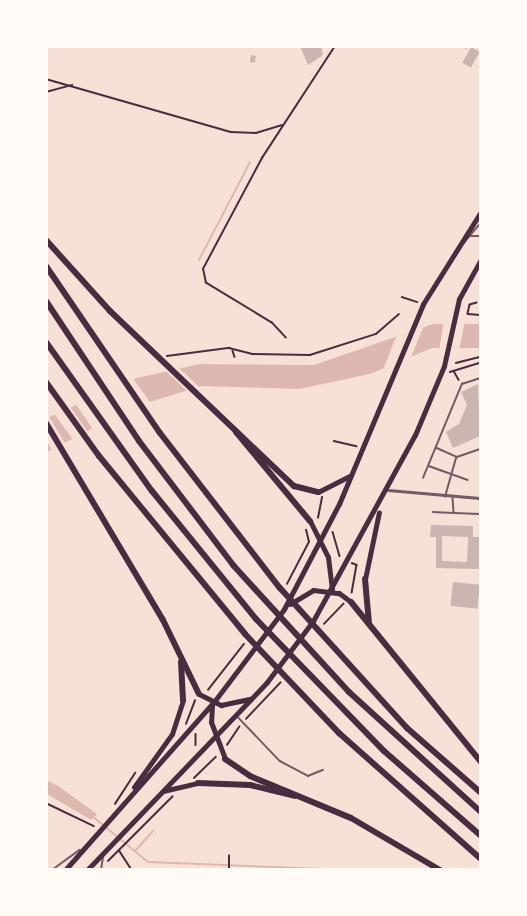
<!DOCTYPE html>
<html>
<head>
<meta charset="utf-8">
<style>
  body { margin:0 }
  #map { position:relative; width:527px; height:916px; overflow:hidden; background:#f7e1d7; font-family:Signika,sans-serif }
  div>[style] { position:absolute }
  .water>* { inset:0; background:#dcb8b0 }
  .pier>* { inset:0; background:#f7e1d7 }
  .stream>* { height:2px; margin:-1px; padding:0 1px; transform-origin:1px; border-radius:1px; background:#dcb8b0 }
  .building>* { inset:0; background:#ccb4b1; transform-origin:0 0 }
  .path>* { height:1.5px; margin:-0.75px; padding:0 0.75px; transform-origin:0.75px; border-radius:0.75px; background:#4a2c40 }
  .service>* { height:1.5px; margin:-0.75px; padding:0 0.75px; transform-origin:0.75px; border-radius:0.75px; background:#755966 }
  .minor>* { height:3px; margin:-1.5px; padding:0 1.5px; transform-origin:1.5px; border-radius:1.5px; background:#755966 }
  .trunk>* { height:5px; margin:-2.5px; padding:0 2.5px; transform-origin:2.5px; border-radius:2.5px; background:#4a2c40 }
  .motorway>* { height:6px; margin:-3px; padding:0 3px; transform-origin:3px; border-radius:3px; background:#4a2c40 }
  span { translate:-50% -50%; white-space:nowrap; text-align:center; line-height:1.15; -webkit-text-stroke:5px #fffaf5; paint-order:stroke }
  .frame { position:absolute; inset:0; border:48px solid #fffaf5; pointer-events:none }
</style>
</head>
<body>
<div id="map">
  <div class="water">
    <div style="clip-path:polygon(433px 324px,480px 324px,480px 348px,432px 348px,370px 374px,299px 389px,201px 386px,134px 407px,47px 452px,47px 418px,137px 378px,200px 364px,314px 365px)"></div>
    <div style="clip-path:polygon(46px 780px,58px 786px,97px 814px,91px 820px,47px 794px)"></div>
  </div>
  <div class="pier">
    <div style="clip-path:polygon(444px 320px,465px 320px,459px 351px,439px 351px)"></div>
    <div style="clip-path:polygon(425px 323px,411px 357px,383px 370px,398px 332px)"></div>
    <div style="clip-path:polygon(177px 366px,201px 389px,189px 393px,164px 369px)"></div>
    <div style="clip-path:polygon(132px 377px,152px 405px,94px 431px,75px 403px)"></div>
    <div style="clip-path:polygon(69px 405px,89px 434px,74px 441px,53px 412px)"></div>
    <div style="clip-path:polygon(48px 415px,66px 445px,53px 452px,46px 440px)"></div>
  </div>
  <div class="stream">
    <div style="left:199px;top:260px;width:110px;rotate:-62.5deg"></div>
    <div style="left:92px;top:816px;width:72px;rotate:39.4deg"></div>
    <div style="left:148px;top:862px;width:200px;rotate:2.3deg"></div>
    <div style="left:135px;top:851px;width:27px;rotate:-48deg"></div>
  </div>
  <div class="building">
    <div style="clip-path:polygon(300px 46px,321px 46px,323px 55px,308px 65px)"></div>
    <div style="left:471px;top:47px;width:10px;height:18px;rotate:29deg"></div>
    <div style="left:251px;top:55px;width:5px;height:7px;rotate:11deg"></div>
    <div style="clip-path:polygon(478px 384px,480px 436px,453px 448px,446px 432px,459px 424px,467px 405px,461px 392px)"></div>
    <div style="clip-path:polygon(evenodd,431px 525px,473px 526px,473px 537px,480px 537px,480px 569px,436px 568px,436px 537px,430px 537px,431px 525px,442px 536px,468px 537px,467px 562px,442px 561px,442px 536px)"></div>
    <div style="left:453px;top:582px;width:27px;height:24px;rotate:6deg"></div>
  </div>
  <div class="path">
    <div style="left:46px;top:79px;width:192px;rotate:16deg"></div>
    <div style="left:231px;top:132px;width:25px;rotate:2deg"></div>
    <div style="left:256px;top:133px;width:27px;rotate:-17deg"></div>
    <div style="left:46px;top:92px;width:27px;rotate:-15deg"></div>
    <div style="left:402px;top:297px;width:16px;rotate:18deg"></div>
    <div style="left:477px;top:303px;width:7px;rotate:164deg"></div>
    <div style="left:470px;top:305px;width:9px;rotate:103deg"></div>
    <div style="left:468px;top:314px;width:12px;rotate:5deg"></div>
    <div style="left:286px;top:338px;width:21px;rotate:-133deg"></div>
    <div style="left:272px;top:323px;width:77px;rotate:-148.8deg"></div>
    <div style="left:206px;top:283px;width:14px;rotate:-102deg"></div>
    <div style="left:203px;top:269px;width:126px;rotate:-62deg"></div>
    <div style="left:262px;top:158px;width:134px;rotate:-56.9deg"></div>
    <div style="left:233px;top:351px;width:6px;rotate:72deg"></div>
    <div style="left:167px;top:356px;width:63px;rotate:-7.4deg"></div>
    <div style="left:229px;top:348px;width:25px;rotate:14deg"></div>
    <div style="left:253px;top:354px;width:57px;rotate:1deg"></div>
    <div style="left:310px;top:355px;width:69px;rotate:-17.7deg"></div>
    <div style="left:376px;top:334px;width:30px;rotate:-41deg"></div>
    <div style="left:456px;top:363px;width:25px;rotate:-14deg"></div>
    <div style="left:454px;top:371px;width:10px;rotate:61deg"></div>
    <div style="left:450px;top:372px;width:31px;rotate:-17deg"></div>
    <div style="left:334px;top:441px;width:23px;rotate:13deg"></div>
    <div style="left:318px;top:518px;width:21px;rotate:-79deg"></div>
    <div style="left:333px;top:532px;width:25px;rotate:74deg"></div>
    <div style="left:352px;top:563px;width:5px;rotate:22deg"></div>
    <div style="left:357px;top:565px;width:28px;rotate:100deg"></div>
    <div style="left:287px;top:584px;width:47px;rotate:-62.4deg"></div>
    <div style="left:309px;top:542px;width:12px;rotate:-104deg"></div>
    <div style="left:324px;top:624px;width:28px;rotate:-46deg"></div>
    <div style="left:208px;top:690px;width:58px;rotate:-52deg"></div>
    <div style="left:246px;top:719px;width:50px;rotate:-46.6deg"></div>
    <div style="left:186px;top:724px;width:25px;rotate:-69deg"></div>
    <div style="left:196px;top:734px;width:11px;rotate:90deg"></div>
    <div style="left:227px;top:745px;width:22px;rotate:-56deg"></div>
    <div style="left:194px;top:778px;width:30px;rotate:-44deg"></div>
    <div style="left:46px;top:803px;width:53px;rotate:25.6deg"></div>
    <div style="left:115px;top:804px;width:37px;rotate:-57deg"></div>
    <div style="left:119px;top:850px;width:24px;rotate:57deg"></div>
    <div style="left:108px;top:861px;width:91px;rotate:-45deg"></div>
    <div style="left:229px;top:870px;width:14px;rotate:-90deg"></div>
  </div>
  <div class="service">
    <div style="left:466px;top:48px;width:2px;rotate:-90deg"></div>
    <div style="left:471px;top:236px;width:9px"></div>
    <div style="left:463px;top:244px;width:26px;rotate:-50deg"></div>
    <div style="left:437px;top:448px;width:22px;rotate:24deg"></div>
    <div style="left:457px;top:457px;width:24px;rotate:-19deg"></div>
    <div style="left:429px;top:466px;width:41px;rotate:19.7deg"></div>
    <div style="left:423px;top:478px;width:102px;rotate:-67.5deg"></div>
    <div style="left:462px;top:384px;width:19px;rotate:-18deg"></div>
    <div style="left:445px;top:497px;width:41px;rotate:-74.2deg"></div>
    <div style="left:453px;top:498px;width:15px;rotate:86deg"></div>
    <div style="left:454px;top:513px;width:26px;rotate:2deg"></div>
    <div style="left:433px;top:512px;width:20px;rotate:3deg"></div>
    <div style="left:237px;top:716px;width:62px;rotate:46.3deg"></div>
    <div style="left:280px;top:761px;width:32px;rotate:28deg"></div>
    <div style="left:308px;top:776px;width:16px;rotate:-22deg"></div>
    <div style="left:52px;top:870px;width:34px;rotate:-36deg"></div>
    <div style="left:101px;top:870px;width:12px;rotate:-81deg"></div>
  </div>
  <div class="minor">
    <div style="left:388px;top:490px;width:92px;rotate:5deg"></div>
  </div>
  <div class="trunk">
    <div style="left:318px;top:492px;width:37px;rotate:-27deg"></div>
    <div style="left:310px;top:521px;width:40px;rotate:63.4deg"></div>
    <div style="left:328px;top:557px;width:32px;rotate:83deg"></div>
    <div style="left:365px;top:579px;width:68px;rotate:-78.2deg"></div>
    <div style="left:290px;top:604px;width:27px;rotate:-31deg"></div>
    <div style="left:313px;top:590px;width:26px;rotate:7deg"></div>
    <div style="left:339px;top:593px;width:15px;rotate:37deg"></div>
    <div style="left:199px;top:694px;width:25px;rotate:27deg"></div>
    <div style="left:221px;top:705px;width:30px;rotate:-12deg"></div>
    <div style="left:212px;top:705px;width:17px;rotate:93deg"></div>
    <div style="left:211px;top:722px;width:40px;rotate:69deg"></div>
    <div style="left:134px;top:787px;width:65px;rotate:-54.4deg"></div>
    <div style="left:172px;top:734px;width:36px;rotate:-72deg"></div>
    <div style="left:163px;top:791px;width:36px;rotate:-13deg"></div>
    <div style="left:65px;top:870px;width:223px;rotate:-48.5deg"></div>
    <div style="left:213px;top:703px;width:118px;rotate:-52.9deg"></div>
    <div style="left:284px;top:609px;width:119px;rotate:-62.4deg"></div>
    <div style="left:339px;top:504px;width:217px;rotate:-67.2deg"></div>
    <div style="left:423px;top:304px;width:107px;rotate:-57.9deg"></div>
    <div style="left:87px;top:870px;width:260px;rotate:-46.2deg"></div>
    <div style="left:267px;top:682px;width:76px;rotate:-53deg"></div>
    <div style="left:313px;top:621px;width:212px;rotate:-61.3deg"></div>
    <div style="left:415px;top:435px;width:75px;rotate:-67.2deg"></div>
    <div style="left:444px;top:366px;width:69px;rotate:-77.4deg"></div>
    <div style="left:459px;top:299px;width:43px;rotate:-61.1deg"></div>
  </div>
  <div class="motorway">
    <div style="left:46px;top:240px;width:96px;rotate:48deg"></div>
    <div style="left:110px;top:311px;width:254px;rotate:43.6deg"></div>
    <div style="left:294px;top:486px;width:25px;rotate:14deg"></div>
    <div style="left:46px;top:266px;width:202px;rotate:55.7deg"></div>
    <div style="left:160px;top:433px;width:196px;rotate:52.3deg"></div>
    <div style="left:280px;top:588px;width:189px;rotate:47.8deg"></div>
    <div style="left:407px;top:728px;width:97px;rotate:41.2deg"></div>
    <div style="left:46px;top:301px;width:168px;rotate:56.4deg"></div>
    <div style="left:139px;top:441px;width:156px;rotate:52.8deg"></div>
    <div style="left:233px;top:565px;width:172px;rotate:47.6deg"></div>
    <div style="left:349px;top:692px;width:177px;rotate:42.3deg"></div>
    <div style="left:46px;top:342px;width:183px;rotate:54.6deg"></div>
    <div style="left:152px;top:491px;width:165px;rotate:50.9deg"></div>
    <div style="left:256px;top:619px;width:184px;rotate:45.9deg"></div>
    <div style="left:384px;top:751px;width:128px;rotate:41.2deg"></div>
    <div style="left:46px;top:382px;width:91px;rotate:54.4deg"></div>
    <div style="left:99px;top:456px;width:230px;rotate:50.6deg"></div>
    <div style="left:245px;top:634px;width:137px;rotate:46.5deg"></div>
    <div style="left:339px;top:733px;width:188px;rotate:41.6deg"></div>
    <div style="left:46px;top:423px;width:229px;rotate:59.3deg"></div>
    <div style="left:163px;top:620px;width:82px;rotate:64.1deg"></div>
    <div style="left:236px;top:432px;width:116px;rotate:50.3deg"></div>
    <div style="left:365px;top:579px;width:45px;rotate:84.9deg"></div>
    <div style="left:351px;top:602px;width:205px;rotate:50.9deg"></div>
    <div style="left:181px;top:662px;width:38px;rotate:87deg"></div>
    <div style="left:225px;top:759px;width:30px;rotate:34deg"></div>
    <div style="left:250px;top:776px;width:109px;rotate:22.6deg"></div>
    <div style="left:351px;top:818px;width:103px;rotate:30.3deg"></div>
    <div style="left:198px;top:783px;width:52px;rotate:2.2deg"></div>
    <div style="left:250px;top:785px;width:46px;rotate:13.7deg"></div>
  </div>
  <div class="frame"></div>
</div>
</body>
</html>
